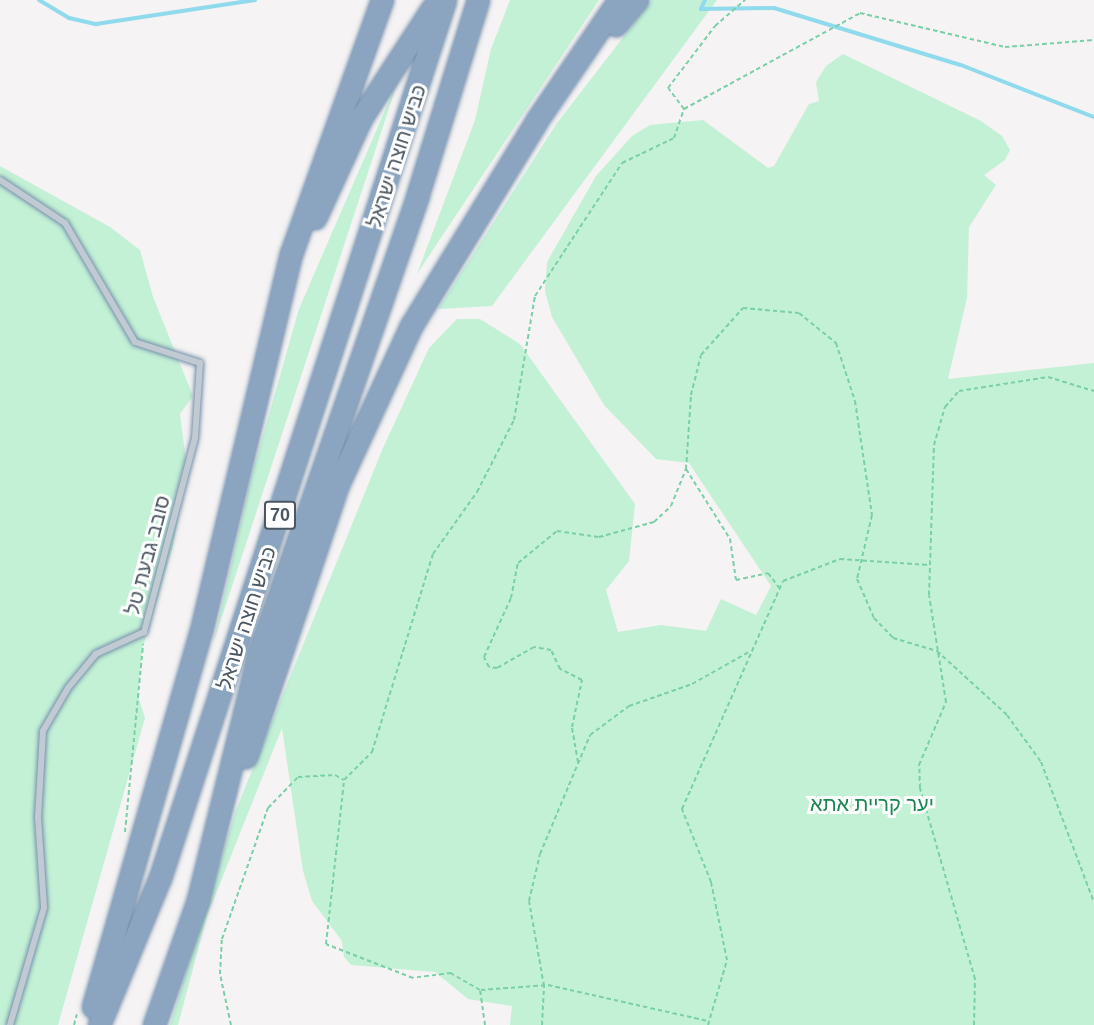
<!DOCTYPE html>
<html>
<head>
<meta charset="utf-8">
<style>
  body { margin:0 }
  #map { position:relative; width:1094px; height:1025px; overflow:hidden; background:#f5f3f3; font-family:Arial,Heebo,sans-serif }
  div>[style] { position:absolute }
  .green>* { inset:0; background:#c3f1d5 }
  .stream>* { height:4px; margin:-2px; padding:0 2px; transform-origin:2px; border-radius:2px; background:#90daee }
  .path>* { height:2px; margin-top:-1px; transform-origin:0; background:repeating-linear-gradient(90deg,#7ad0a6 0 4.5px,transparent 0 7.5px) }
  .roads { filter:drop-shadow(0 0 2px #7690ad) drop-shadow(0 0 2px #7690ad) }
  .service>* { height:6px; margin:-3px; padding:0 3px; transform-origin:3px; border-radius:3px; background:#c1cad2 }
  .motorway>* { height:21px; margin:-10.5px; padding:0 10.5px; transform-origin:10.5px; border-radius:10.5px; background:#8ba5c1 }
  span { translate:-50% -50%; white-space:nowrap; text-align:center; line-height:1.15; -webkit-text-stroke:6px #fff; paint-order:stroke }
  .shield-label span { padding:2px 4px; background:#fff; border:2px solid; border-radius:4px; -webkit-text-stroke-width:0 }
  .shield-label { font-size:18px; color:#4a5661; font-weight:700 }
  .street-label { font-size:20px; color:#4a5661 }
  .park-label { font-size:20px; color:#17864f }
</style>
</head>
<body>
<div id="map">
  <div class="green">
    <div style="clip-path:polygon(510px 0,599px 0,417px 274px,475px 120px,491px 49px)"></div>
    <div style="clip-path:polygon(652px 0,717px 0,492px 306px,438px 309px,557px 123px)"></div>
    <div style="clip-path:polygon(843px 54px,981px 121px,1002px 136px,1010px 150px,1005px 160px,984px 175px,996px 185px,969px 227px,967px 298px,948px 379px,1094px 363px,1094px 1025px,510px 1025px,512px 1006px,468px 999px,435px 972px,351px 965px,344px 957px,342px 941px,312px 901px,303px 871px,282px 728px,207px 916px,178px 1025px,170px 1025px,236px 810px,383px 448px,429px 348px,457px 319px,480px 319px,520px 344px,635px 504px,629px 561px,606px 590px,618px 632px,661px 625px,706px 631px,721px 599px,756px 615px,771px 586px,689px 463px,656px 459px,604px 405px,552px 317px,545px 291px,547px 262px,596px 176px,632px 136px,650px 125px,703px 120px,768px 168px,774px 166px,809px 104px,819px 101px,816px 82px,826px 66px)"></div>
    <div style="clip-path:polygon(399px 78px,213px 644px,252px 474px,299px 309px)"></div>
    <div style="clip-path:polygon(0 166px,110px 227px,140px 250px,153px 297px,193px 396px,180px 414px,187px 469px,173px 547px,142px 650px,138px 696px,145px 718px,58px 1025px,0 1025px)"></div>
  </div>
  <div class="stream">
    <div style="left:39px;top:0;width:35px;rotate:31deg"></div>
    <div style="left:69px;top:18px;width:28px;rotate:13deg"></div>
    <div style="left:96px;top:24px;width:161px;rotate:-8.6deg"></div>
    <div style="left:705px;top:0;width:10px;rotate:114deg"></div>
    <div style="left:701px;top:9px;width:73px;rotate:-0.8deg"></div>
    <div style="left:774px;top:8px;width:195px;rotate:17deg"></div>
    <div style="left:961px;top:65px;width:143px;rotate:21.4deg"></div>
  </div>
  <div class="path">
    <div style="left:684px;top:109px;width:26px;rotate:-127deg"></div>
    <div style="left:668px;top:88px;width:78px;rotate:-52.8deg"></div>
    <div style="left:715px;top:26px;width:40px;rotate:-41deg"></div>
    <div style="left:686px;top:469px;width:83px;rotate:57.8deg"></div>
    <div style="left:730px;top:539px;width:41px;rotate:81.7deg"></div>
    <div style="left:736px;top:580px;width:33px;rotate:-12deg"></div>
    <div style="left:768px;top:573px;width:20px;rotate:53deg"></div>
    <div style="left:578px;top:762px;width:36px;rotate:-100deg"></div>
    <div style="left:572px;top:727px;width:48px;rotate:-78deg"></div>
    <div style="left:582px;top:680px;width:25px;rotate:-153deg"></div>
    <div style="left:560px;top:669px;width:21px;rotate:-115deg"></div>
    <div style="left:551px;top:650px;width:17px;rotate:-170deg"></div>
    <div style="left:534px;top:647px;width:43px;rotate:150.4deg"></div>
    <div style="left:497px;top:668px;width:8px;rotate:-173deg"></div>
    <div style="left:489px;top:667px;width:11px;rotate:-117deg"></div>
    <div style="left:484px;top:657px;width:65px;rotate:-65.4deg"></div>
    <div style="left:511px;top:598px;width:36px;rotate:-79deg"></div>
    <div style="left:518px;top:563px;width:50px;rotate:-39.4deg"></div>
    <div style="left:557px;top:531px;width:42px;rotate:8.1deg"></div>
    <div style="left:599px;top:537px;width:57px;rotate:-15.3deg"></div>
    <div style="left:654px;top:522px;width:23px;rotate:-43deg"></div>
    <div style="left:671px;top:506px;width:40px;rotate:-68deg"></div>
    <div style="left:686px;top:469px;width:74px;rotate:-86.1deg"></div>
    <div style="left:691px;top:395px;width:41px;rotate:-76deg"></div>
    <div style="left:701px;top:355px;width:63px;rotate:-48.2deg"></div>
    <div style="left:743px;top:308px;width:56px;rotate:5.1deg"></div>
    <div style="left:799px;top:313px;width:48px;rotate:39deg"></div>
    <div style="left:836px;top:343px;width:61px;rotate:71.9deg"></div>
    <div style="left:855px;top:401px;width:115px;rotate:81.5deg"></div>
    <div style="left:872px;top:515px;width:66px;rotate:103.2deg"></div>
    <div style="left:857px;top:579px;width:43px;rotate:66.4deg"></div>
    <div style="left:874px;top:618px;width:28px;rotate:46deg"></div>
    <div style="left:893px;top:638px;width:46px;rotate:16.5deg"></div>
    <div style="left:937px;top:651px;width:95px;rotate:42.4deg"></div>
    <div style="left:1007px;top:715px;width:58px;rotate:54.1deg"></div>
    <div style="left:1041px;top:762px;width:150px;rotate:69.3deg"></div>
    <div style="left:125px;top:832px;width:189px;rotate:-84.5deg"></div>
    <div style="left:481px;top:990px;width:67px;rotate:-4.3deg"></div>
    <div style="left:548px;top:985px;width:164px;rotate:12.7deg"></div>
    <div style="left:74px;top:1025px;width:11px;rotate:-75deg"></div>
    <div style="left:231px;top:1025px;width:52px;rotate:-102.2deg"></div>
    <div style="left:220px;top:974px;width:35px;rotate:-87deg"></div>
    <div style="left:222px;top:939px;width:139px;rotate:-70.7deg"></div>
    <div style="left:268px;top:808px;width:43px;rotate:-45.9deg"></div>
    <div style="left:298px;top:777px;width:37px;rotate:-3deg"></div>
    <div style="left:335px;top:775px;width:10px;rotate:29deg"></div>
    <div style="left:485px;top:1025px;width:35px;rotate:-98deg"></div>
    <div style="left:480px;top:990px;width:34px;rotate:-150deg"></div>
    <div style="left:451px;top:973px;width:38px;rotate:173deg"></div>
    <div style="left:413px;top:978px;width:93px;rotate:-158.7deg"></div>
    <div style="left:326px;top:944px;width:165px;rotate:-83.7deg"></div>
    <div style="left:344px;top:780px;width:40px;rotate:-45deg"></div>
    <div style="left:372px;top:752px;width:207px;rotate:-72.9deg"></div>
    <div style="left:433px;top:554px;width:76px;rotate:-54.6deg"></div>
    <div style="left:477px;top:492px;width:81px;rotate:-62.8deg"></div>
    <div style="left:514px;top:420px;width:126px;rotate:-80.4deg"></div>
    <div style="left:535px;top:296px;width:159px;rotate:-56.8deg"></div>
    <div style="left:622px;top:163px;width:58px;rotate:-25.7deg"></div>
    <div style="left:674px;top:138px;width:31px;rotate:-71deg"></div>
    <div style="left:684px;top:109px;width:200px;rotate:-28.6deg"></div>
    <div style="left:860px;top:13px;width:149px;rotate:13.2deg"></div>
    <div style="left:1005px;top:47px;width:89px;rotate:-4.5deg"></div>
    <div style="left:542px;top:1025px;width:39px;rotate:-87deg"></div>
    <div style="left:544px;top:986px;width:86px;rotate:-100deg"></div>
    <div style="left:529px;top:901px;width:48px;rotate:-76.8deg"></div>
    <div style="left:540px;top:854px;width:129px;rotate:-67.2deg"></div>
    <div style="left:590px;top:735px;width:49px;rotate:-36.6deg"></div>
    <div style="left:629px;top:706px;width:67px;rotate:-19.2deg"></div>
    <div style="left:692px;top:684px;width:65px;rotate:-29.3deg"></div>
    <div style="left:708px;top:1025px;width:68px;rotate:-73.7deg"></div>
    <div style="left:727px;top:960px;width:80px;rotate:-101.6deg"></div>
    <div style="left:711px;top:882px;width:79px;rotate:-111.7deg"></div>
    <div style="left:682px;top:809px;width:249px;rotate:-66.1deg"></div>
    <div style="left:783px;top:581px;width:61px;rotate:-21.1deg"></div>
    <div style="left:840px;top:559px;width:89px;rotate:3.9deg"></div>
    <div style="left:974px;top:1025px;width:46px;rotate:-88.8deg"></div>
    <div style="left:975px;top:979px;width:199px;rotate:-106.1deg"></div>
    <div style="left:920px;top:788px;width:23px;rotate:-92deg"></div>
    <div style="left:919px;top:765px;width:69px;rotate:-66.8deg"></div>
    <div style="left:946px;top:702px;width:108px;rotate:-99deg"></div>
    <div style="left:929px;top:595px;width:150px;rotate:-88.1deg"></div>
    <div style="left:934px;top:445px;width:40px;rotate:-74deg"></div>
    <div style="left:945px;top:407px;width:21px;rotate:-49deg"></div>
    <div style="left:959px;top:391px;width:90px;rotate:-8.9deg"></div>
    <div style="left:1048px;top:377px;width:48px;rotate:16.9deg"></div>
  </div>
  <div class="roads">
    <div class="service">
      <div style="left:0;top:180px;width:78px;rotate:33.5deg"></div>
      <div style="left:65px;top:223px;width:138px;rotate:59.5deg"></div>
      <div style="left:135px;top:342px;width:68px;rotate:17.9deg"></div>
      <div style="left:200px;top:363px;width:75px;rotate:93.8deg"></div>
      <div style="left:195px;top:438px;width:201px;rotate:104.7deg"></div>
      <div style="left:144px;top:632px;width:53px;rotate:155.4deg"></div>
      <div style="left:96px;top:654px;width:44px;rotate:129.5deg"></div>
      <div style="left:68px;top:688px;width:50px;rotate:120.2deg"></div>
      <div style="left:43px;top:731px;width:86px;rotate:93.3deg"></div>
      <div style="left:38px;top:817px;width:91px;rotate:86.2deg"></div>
      <div style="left:44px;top:908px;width:122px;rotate:106.2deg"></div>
    </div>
    <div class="motorway">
      <div style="left:616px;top:25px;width:33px;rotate:-50deg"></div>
      <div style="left:315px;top:218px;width:110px;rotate:-65.3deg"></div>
      <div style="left:361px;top:118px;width:132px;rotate:-57deg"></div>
      <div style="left:246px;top:757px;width:288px;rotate:-71.4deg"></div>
      <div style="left:338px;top:484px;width:174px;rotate:-65.2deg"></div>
      <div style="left:411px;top:326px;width:241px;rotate:-58.5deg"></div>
      <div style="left:537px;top:120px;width:145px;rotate:-55.7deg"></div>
      <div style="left:93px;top:1007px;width:391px;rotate:-74deg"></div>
      <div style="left:201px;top:631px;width:388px;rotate:-76.6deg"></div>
      <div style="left:291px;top:254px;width:270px;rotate:-70.3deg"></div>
      <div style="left:99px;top:1025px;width:159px;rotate:-67.5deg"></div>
      <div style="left:160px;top:878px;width:923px;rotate:-72.02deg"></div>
      <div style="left:154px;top:1025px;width:133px;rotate:-70.6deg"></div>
      <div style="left:198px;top:900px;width:253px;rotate:-76.1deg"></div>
      <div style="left:259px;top:654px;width:484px;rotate:-70.9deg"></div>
      <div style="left:417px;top:197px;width:206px;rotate:-72.8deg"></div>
    </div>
  </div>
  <div class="shield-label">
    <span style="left:280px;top:515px">70</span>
  </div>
  <div class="street-label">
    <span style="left:397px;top:156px;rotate:-72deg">כביש חוצה ישראל</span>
    <span style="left:148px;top:555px;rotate:-75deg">סובב גבעת טל</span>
    <span style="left:247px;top:618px;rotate:-72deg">כביש חוצה ישראל</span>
  </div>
  <div class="park-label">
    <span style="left:872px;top:804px">יער קריית אתא</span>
  </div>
</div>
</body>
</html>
